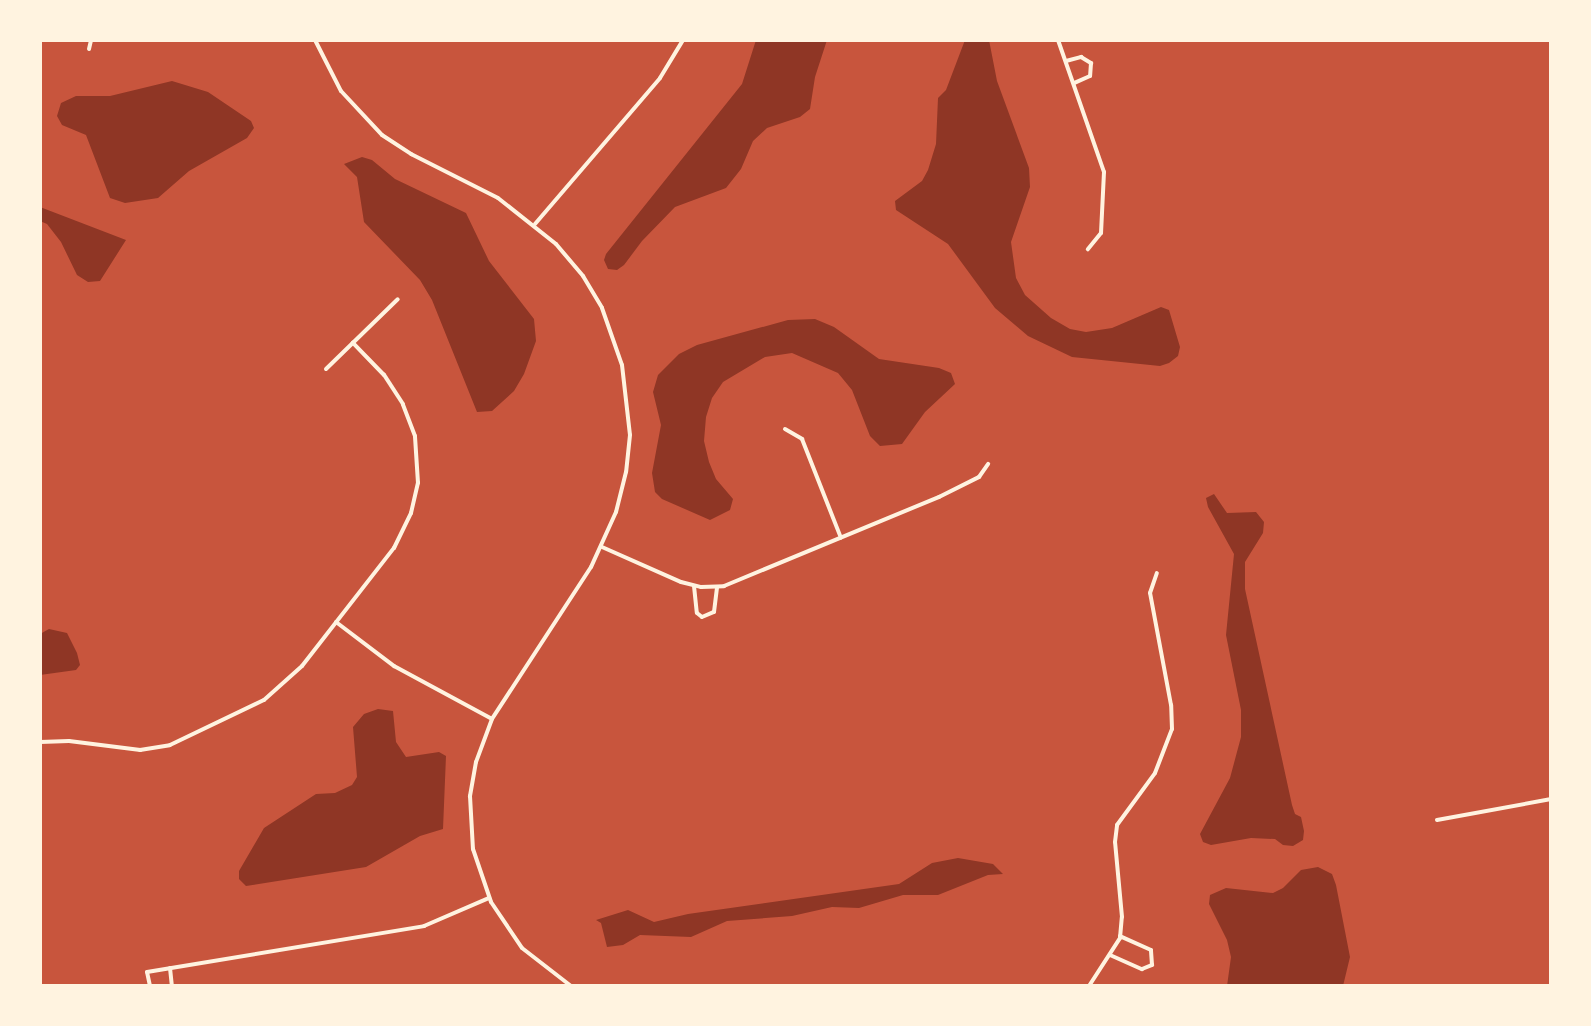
<!DOCTYPE html>
<html>
<head>
<meta charset="utf-8">
<style>
  body { margin:0 }
  #map { position:relative; width:1591px; height:1026px; overflow:hidden; background:#c8553d; font-family:Ubuntu,sans-serif }
  div>[style] { position:absolute }
  .water>* { inset:0; background:#8f3625 }
  .minor>* { height:4px; margin:-2px; padding:0 2px; transform-origin:2px; border-radius:2px; background:#fff3e0 }
  span { translate:-50% -50%; white-space:nowrap; text-align:center; line-height:1.15; -webkit-text-stroke:6px #fff3e0; paint-order:stroke }
  .frame { position:absolute; inset:0; border:42px solid #fff3e0; pointer-events:none }
</style>
</head>
<body>
<div id="map">
  <div class="water">
    <div style="clip-path:polygon(756px 40px,827px 40px,815px 77px,810px 109px,800px 117px,767px 128px,753px 141px,741px 169px,726px 188px,675px 207px,642px 241px,624px 265px,617px 270px,608px 269px,604px 260px,606px 254px,742px 84px)"></div>
    <div style="clip-path:polygon(965px 40px,989px 40px,997px 81px,1029px 168px,1030px 187px,1011px 242px,1016px 278px,1025px 295px,1051px 318px,1070px 329px,1086px 332px,1112px 328px,1161px 307px,1169px 310px,1180px 347px,1178px 356px,1169px 363px,1160px 366px,1072px 357px,1028px 336px,995px 308px,948px 244px,896px 210px,895px 201px,922px 181px,928px 170px,936px 144px,938px 98px,946px 90px)"></div>
    <div style="clip-path:polygon(172px 81px,208px 92px,251px 121px,254px 128px,247px 138px,189px 171px,158px 198px,125px 203px,110px 198px,86px 135px,62px 125px,57px 116px,61px 103px,76px 96px,110px 96px)"></div>
    <div style="clip-path:polygon(362px 157px,372px 160px,395px 179px,466px 213px,489px 261px,534px 319px,536px 341px,524px 374px,514px 391px,492px 411px,477px 412px,432px 300px,420px 280px,364px 222px,357px 177px,344px 164px)"></div>
    <div style="clip-path:polygon(40px 207px,126px 240px,100px 281px,88px 282px,77px 275px,61px 242px,47px 224px,40px 221px)"></div>
    <div style="clip-path:polygon(815px 319px,834px 327px,879px 359px,939px 368px,951px 373px,955px 384px,925px 412px,902px 444px,880px 446px,870px 436px,852px 390px,838px 373px,792px 353px,765px 357px,723px 382px,712px 398px,706px 417px,704px 441px,709px 462px,716px 479px,733px 499px,730px 510px,710px 520px,662px 499px,655px 492px,652px 473px,661px 425px,653px 392px,658px 375px,679px 354px,697px 345px,788px 320px)"></div>
    <div style="clip-path:polygon(1214px 494px,1227px 513px,1256px 512px,1264px 522px,1263px 533px,1245px 562px,1245px 589px,1292px 805px,1295px 814px,1301px 817px,1304px 831px,1303px 840px,1293px 846px,1283px 845px,1275px 839px,1251px 838px,1211px 845px,1203px 842px,1200px 834px,1230px 778px,1241px 737px,1241px 710px,1226px 635px,1234px 554px,1208px 507px,1206px 498px)"></div>
    <div style="clip-path:polygon(49px 629px,67px 633px,77px 653px,80px 665px,76px 670px,40px 675px,40px 634px)"></div>
    <div style="clip-path:polygon(378px 709px,393px 711px,396px 742px,406px 757px,439px 752px,446px 756px,443px 829px,420px 836px,366px 867px,246px 886px,239px 879px,239px 871px,264px 828px,316px 794px,335px 793px,352px 785px,357px 777px,353px 727px,364px 714px)"></div>
    <div style="clip-path:polygon(958px 858px,993px 864px,1003px 874px,988px 875px,938px 895px,903px 895px,859px 908px,832px 907px,792px 916px,727px 921px,691px 937px,640px 935px,623px 945px,607px 947px,601px 923px,596px 920px,628px 910px,654px 922px,688px 914px,899px 884px,932px 863px)"></div>
    <div style="clip-path:polygon(1318px 867px,1332px 874px,1336px 885px,1350px 957px,1343px 986px,1227px 986px,1231px 957px,1227px 940px,1209px 904px,1210px 895px,1226px 888px,1273px 893px,1283px 888px,1301px 870px)"></div>
  </div>
  <div class="minor">
    <div style="left:315px;top:40px;width:57px;rotate:63deg"></div>
    <div style="left:341px;top:91px;width:60px;rotate:47deg"></div>
    <div style="left:382px;top:135px;width:35px;rotate:33deg"></div>
    <div style="left:411px;top:154px;width:97px;rotate:26.8deg"></div>
    <div style="left:498px;top:198px;width:74px;rotate:38.4deg"></div>
    <div style="left:556px;top:244px;width:42px;rotate:49.8deg"></div>
    <div style="left:583px;top:276px;width:37px;rotate:59deg"></div>
    <div style="left:602px;top:308px;width:60px;rotate:70.7deg"></div>
    <div style="left:622px;top:365px;width:70px;rotate:83.5deg"></div>
    <div style="left:630px;top:435px;width:37px;rotate:96deg"></div>
    <div style="left:626px;top:472px;width:41px;rotate:104deg"></div>
    <div style="left:616px;top:512px;width:60px;rotate:114.4deg"></div>
    <div style="left:591px;top:567px;width:181px;rotate:123.1deg"></div>
    <div style="left:492px;top:719px;width:46px;rotate:110.4deg"></div>
    <div style="left:476px;top:762px;width:35px;rotate:100deg"></div>
    <div style="left:470px;top:796px;width:53px;rotate:86.8deg"></div>
    <div style="left:473px;top:849px;width:56px;rotate:71.2deg"></div>
    <div style="left:491px;top:902px;width:55px;rotate:56deg"></div>
    <div style="left:522px;top:948px;width:62px;rotate:37.8deg"></div>
    <div style="left:1058px;top:40px;width:140px;rotate:70.8deg"></div>
    <div style="left:1104px;top:172px;width:61px;rotate:92.8deg"></div>
    <div style="left:1101px;top:233px;width:21px;rotate:129deg"></div>
    <div style="left:89px;top:49px;width:9px;rotate:-77deg"></div>
    <div style="left:1066px;top:61px;width:16px;rotate:-15deg"></div>
    <div style="left:1081px;top:57px;width:12px;rotate:31deg"></div>
    <div style="left:1091px;top:63px;width:13px;rotate:94deg"></div>
    <div style="left:1090px;top:76px;width:17px;rotate:156deg"></div>
    <div style="left:535px;top:224px;width:192px;rotate:-49.4deg"></div>
    <div style="left:660px;top:78px;width:44px;rotate:-58.8deg"></div>
    <div style="left:326px;top:369px;width:100px;rotate:-44.2deg"></div>
    <div style="left:785px;top:429px;width:20px;rotate:30deg"></div>
    <div style="left:802px;top:439px;width:106px;rotate:68.5deg"></div>
    <div style="left:602px;top:547px;width:86px;rotate:23.9deg"></div>
    <div style="left:681px;top:582px;width:21px;rotate:14deg"></div>
    <div style="left:701px;top:587px;width:23px;rotate:-2deg"></div>
    <div style="left:724px;top:586px;width:233px;rotate:-22.5deg"></div>
    <div style="left:939px;top:497px;width:45px;rotate:-26.6deg"></div>
    <div style="left:979px;top:477px;width:16px;rotate:-55deg"></div>
    <div style="left:694px;top:586px;width:27px;rotate:84deg"></div>
    <div style="left:697px;top:613px;width:6px;rotate:39deg"></div>
    <div style="left:702px;top:617px;width:13px;rotate:-23deg"></div>
    <div style="left:714px;top:612px;width:25px;rotate:-83deg"></div>
    <div style="left:336px;top:622px;width:73px;rotate:37.2deg"></div>
    <div style="left:394px;top:666px;width:111px;rotate:28.4deg"></div>
    <div style="left:40px;top:742px;width:29px;rotate:-2deg"></div>
    <div style="left:69px;top:741px;width:72px;rotate:7.2deg"></div>
    <div style="left:140px;top:750px;width:30px;rotate:-9deg"></div>
    <div style="left:170px;top:745px;width:104px;rotate:-25.6deg"></div>
    <div style="left:264px;top:700px;width:51px;rotate:-41.8deg"></div>
    <div style="left:302px;top:666px;width:150px;rotate:-52.1deg"></div>
    <div style="left:394px;top:548px;width:39px;rotate:-64deg"></div>
    <div style="left:411px;top:513px;width:31px;rotate:-77deg"></div>
    <div style="left:418px;top:483px;width:47px;rotate:-93.7deg"></div>
    <div style="left:415px;top:436px;width:34px;rotate:-111deg"></div>
    <div style="left:403px;top:404px;width:35px;rotate:-123deg"></div>
    <div style="left:384px;top:375px;width:45px;rotate:-134.1deg"></div>
    <div style="left:1437px;top:820px;width:116px;rotate:-10.4deg"></div>
    <div style="left:1110px;top:955px;width:35px;rotate:24deg"></div>
    <div style="left:1142px;top:969px;width:11px;rotate:-22deg"></div>
    <div style="left:1152px;top:965px;width:15px;rotate:-94deg"></div>
    <div style="left:1151px;top:950px;width:34px;rotate:-156deg"></div>
    <div style="left:170px;top:968px;width:18px;rotate:84deg"></div>
    <div style="left:150px;top:986px;width:14px;rotate:-102deg"></div>
    <div style="left:147px;top:972px;width:281px;rotate:-9.4deg"></div>
    <div style="left:424px;top:926px;width:71px;rotate:-23.3deg"></div>
    <div style="left:1089px;top:986px;width:57px;rotate:-57.1deg"></div>
    <div style="left:1120px;top:938px;width:21px;rotate:-85deg"></div>
    <div style="left:1122px;top:917px;width:75px;rotate:-95.3deg"></div>
    <div style="left:1115px;top:842px;width:17px;rotate:-83deg"></div>
    <div style="left:1117px;top:825px;width:64px;rotate:-53.8deg"></div>
    <div style="left:1155px;top:773px;width:47px;rotate:-68.9deg"></div>
    <div style="left:1172px;top:729px;width:24px;rotate:-92deg"></div>
    <div style="left:1171px;top:705px;width:114px;rotate:-100.6deg"></div>
    <div style="left:1150px;top:593px;width:21px;rotate:-71deg"></div>
  </div>
  <div class="frame"></div>
</div>
</body>
</html>
